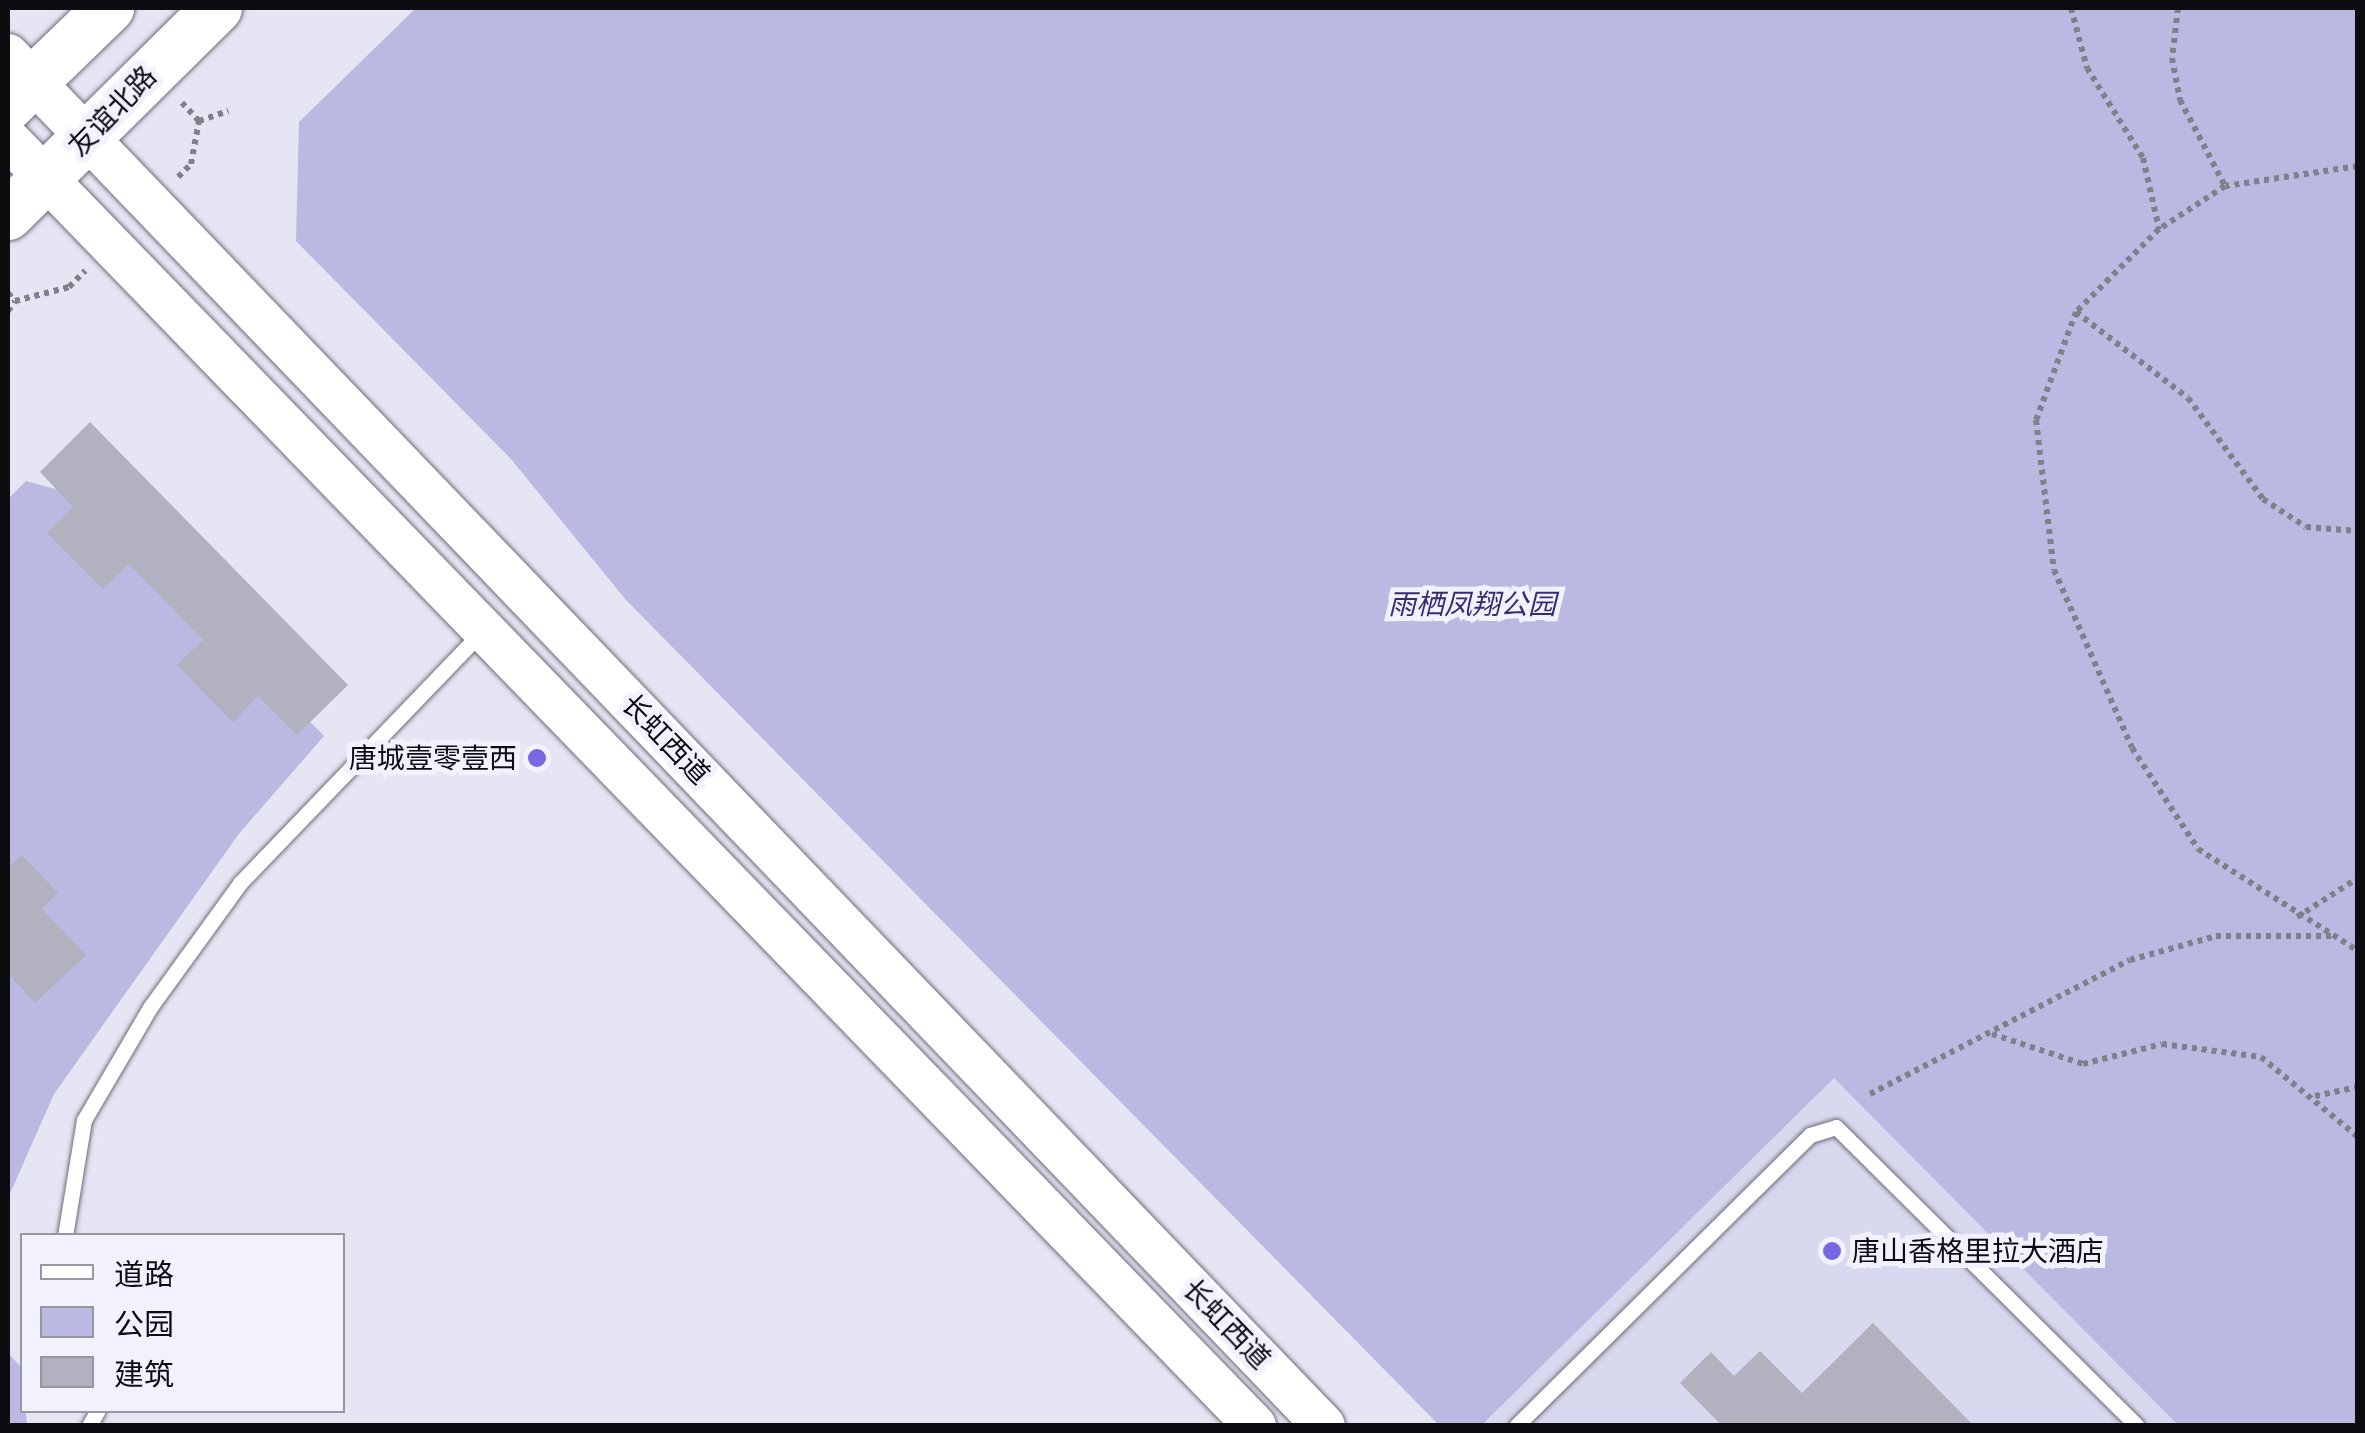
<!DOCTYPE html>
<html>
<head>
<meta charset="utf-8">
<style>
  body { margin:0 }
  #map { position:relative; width:2365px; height:1433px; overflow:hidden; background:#e5e5f4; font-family:Lora,"Noto Sans SC",serif }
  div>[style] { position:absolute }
  .built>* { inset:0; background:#d8d8ef }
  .green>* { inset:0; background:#b9b9e2 }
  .building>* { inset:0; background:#b1b1c0 }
  .path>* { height:6px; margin-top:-3px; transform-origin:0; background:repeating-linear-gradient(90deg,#80808b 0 5px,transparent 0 10px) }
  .roads { filter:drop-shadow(0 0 2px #6d6d7a) drop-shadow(0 0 2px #6d6d7a) }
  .service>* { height:15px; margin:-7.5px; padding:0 7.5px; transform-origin:7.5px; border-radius:7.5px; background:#fff }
  .secondary>* { height:42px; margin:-21px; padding:0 21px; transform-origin:21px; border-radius:21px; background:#fff }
  .primary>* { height:50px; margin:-25px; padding:0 25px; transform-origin:25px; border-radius:25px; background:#fff }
  .dots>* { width:28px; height:28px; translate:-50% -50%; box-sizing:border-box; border:5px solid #f2f2ff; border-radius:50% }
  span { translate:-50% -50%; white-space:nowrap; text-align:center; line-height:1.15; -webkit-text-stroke:10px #f2f2ff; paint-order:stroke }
  .street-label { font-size:28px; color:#0c0c11 }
  .park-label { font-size:28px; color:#362d71; font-style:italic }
  .poi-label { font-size:28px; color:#0c0c11 }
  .right { translate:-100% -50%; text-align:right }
  .left { translate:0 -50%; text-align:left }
  .frame { position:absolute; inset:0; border:10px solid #0c0c11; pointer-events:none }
  .legend { position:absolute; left:20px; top:1233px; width:325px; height:180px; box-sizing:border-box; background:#f2f2ff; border:2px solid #9696a0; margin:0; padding:12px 18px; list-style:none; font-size:30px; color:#0c0c11 }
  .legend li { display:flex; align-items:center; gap:20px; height:50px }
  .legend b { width:50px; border:2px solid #9696a0 }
</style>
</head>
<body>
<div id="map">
  <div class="built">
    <div style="clip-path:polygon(1834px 1077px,2178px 1425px,1482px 1426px)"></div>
  </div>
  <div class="green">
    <div style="clip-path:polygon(416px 8px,2357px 8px,2357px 1425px,2178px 1425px,1834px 1078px,1482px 1425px,1439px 1425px,626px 600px,511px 459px,296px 241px,299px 122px)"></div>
    <div style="clip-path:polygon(26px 481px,92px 499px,324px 736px,238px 835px,54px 1094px,8px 1198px,8px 1241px,8px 499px)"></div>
    <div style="clip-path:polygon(8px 1353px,22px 1368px,27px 1425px,8px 1425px)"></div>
  </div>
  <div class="building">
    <div style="clip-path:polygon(90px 422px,348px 685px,297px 735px,258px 696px,233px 722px,177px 665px,203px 640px,129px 564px,103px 589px,47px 533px,73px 507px,40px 472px)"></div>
    <div style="clip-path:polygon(22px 855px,58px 893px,42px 909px,86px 955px,35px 1003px,8px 974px,8px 868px)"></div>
    <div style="clip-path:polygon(1873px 1323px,1974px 1426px,1722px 1426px,1680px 1383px,1711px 1352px,1734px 1376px,1760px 1351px,1802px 1393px)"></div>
  </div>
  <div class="path">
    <div style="left:2071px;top:8px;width:62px;rotate:75.1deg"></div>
    <div style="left:2087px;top:68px;width:106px;rotate:58.1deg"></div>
    <div style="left:2143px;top:158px;width:73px;rotate:77.3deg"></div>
    <div style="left:2178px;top:8px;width:50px;rotate:96.8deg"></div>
    <div style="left:2172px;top:58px;width:43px;rotate:79.2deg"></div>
    <div style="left:2180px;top:100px;width:97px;rotate:62.4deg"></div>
    <div style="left:199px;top:121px;width:31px;rotate:-19deg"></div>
    <div style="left:2358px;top:166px;width:134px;rotate:171.4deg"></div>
    <div style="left:2225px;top:186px;width:79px;rotate:146.9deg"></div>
    <div style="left:2159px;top:229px;width:117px;rotate:135deg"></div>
    <div style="left:2076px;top:312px;width:115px;rotate:110.3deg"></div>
    <div style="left:2036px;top:420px;width:151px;rotate:83.2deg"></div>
    <div style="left:2054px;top:570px;width:194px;rotate:66.3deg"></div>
    <div style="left:2132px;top:748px;width:121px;rotate:56.8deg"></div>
    <div style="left:2198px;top:849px;width:190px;rotate:32.5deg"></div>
    <div style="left:178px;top:177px;width:18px;rotate:-45deg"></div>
    <div style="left:191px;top:164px;width:44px;rotate:-79.5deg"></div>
    <div style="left:199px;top:121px;width:25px;rotate:-133deg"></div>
    <div style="left:8px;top:293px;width:11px;rotate:49deg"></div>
    <div style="left:15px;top:301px;width:56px;rotate:-14.5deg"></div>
    <div style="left:69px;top:287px;width:23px;rotate:-45deg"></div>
    <div style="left:8px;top:311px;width:12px;rotate:-55deg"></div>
    <div style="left:2076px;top:312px;width:141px;rotate:37.5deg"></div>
    <div style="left:2188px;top:398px;width:126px;rotate:53.4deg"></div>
    <div style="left:2263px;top:499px;width:51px;rotate:33.1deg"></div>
    <div style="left:2306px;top:527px;width:52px;rotate:4.4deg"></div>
    <div style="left:2297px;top:917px;width:72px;rotate:-32.6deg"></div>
    <div style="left:1992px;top:1034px;width:96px;rotate:18.2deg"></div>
    <div style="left:2083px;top:1064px;width:81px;rotate:-14.2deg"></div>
    <div style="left:2162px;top:1044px;width:100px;rotate:7.5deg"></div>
    <div style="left:2261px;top:1057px;width:126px;rotate:39.5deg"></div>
    <div style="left:1870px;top:1094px;width:292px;rotate:-27.3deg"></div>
    <div style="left:2130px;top:960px;width:89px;rotate:-15.6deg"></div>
    <div style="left:2216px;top:936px;width:117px"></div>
    <div style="left:2315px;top:1096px;width:44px;rotate:-11.8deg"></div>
  </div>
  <div class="roads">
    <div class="service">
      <div style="left:65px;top:1236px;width:118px;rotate:-80.7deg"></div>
      <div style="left:84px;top:1120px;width:132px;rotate:-59.6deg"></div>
      <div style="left:151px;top:1006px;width:152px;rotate:-54.1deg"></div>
      <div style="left:240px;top:883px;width:347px;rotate:-46.1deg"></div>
      <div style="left:89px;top:1426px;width:18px;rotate:-61deg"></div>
      <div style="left:1516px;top:1426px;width:414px;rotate:-44.7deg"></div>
      <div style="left:1810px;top:1135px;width:27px;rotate:-17deg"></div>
      <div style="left:1836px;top:1127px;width:424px;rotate:44.8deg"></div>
    </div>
    <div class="secondary">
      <div style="left:8px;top:55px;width:1900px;rotate:46.17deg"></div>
      <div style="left:8px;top:139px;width:1792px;rotate:45.9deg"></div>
    </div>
    <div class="primary">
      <div style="left:8px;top:106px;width:141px;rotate:-44.1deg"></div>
      <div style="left:8px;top:215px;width:294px;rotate:-44.7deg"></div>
    </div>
  </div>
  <div class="dots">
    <div style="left:537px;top:758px;background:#7668e3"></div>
    <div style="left:1832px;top:1251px;background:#7668e3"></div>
  </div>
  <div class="street-label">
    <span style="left:112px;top:111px;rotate:-46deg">友谊北路</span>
    <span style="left:666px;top:739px;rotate:46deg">长虹西道</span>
    <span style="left:1227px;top:1324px;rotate:46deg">长虹西道</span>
  </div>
  <div class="park-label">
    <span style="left:1472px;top:604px">雨栖凤翔公园</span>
  </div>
  <div class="poi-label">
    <span class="right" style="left:517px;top:758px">唐城壹零壹西</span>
    <span class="left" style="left:1852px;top:1251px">唐山香格里拉大酒店</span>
  </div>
  <div class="frame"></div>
  <ul class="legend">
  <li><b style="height:12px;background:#fff"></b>道路</li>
  <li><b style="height:28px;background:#b9b9e2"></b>公园</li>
  <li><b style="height:28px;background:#b1b1c0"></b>建筑</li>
  </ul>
</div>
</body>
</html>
